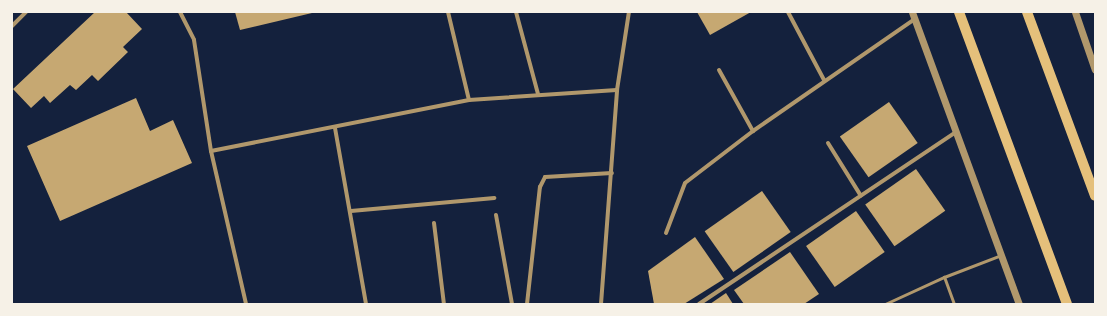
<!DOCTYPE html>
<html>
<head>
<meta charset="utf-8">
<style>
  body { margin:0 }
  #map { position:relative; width:1107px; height:316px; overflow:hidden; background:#14213d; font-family:"Playfair Display",serif }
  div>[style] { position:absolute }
  .building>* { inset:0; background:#c6a872; transform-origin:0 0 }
  .service>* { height:3px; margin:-1.5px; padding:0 1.5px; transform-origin:1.5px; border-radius:1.5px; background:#b1986c }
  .minor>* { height:4px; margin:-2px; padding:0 2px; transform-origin:2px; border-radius:2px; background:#b1986c }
  .tertiary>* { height:7px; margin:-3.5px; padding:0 3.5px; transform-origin:3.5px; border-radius:3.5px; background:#b1986c }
  .primary>* { height:10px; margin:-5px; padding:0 5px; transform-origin:5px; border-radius:5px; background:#e5c07b }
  span { translate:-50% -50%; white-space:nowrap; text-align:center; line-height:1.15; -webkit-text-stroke:3px #f6f1e7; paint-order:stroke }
  .frame { position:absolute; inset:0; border:13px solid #f6f1e7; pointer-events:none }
</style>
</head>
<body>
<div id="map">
  <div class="building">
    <div style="clip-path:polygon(95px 12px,126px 12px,142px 29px,123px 47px,128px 52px,98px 81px,92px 75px,76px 90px,70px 85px,50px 103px,44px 96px,31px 108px,13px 89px)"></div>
    <div style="clip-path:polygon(235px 12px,312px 12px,312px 13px,240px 30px)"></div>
    <div style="clip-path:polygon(697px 12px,751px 12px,710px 35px)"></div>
    <div style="clip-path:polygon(136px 98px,150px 131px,173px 120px,192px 163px,60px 221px,27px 146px)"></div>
    <div style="left:889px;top:102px;width:50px;height:60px;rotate:55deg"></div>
    <div style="left:916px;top:169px;width:51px;height:62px;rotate:55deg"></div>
    <div style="left:762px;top:191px;width:50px;height:70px;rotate:55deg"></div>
    <div style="left:856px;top:211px;width:50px;height:61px;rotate:55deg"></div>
    <div style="clip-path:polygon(695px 237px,724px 279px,684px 304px,654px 304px,648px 271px)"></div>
    <div style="clip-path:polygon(790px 252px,819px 294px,804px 304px,744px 304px,734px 290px)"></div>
    <div style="clip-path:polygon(726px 293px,733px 304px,710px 304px)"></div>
  </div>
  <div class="service">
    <div style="left:885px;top:304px;width:65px;rotate:-24.6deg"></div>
    <div style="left:954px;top:304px;width:29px;rotate:-110deg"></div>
    <div style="left:944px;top:277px;width:61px;rotate:-21.1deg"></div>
  </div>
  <div class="minor">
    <div style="left:180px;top:12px;width:31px;rotate:63deg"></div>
    <div style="left:194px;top:40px;width:112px;rotate:81.3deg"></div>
    <div style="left:211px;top:151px;width:157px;rotate:77.1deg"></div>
    <div style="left:448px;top:12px;width:90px;rotate:76.6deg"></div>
    <div style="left:516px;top:12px;width:85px;rotate:75deg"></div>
    <div style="left:788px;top:12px;width:77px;rotate:62.1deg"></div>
    <div style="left:12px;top:26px;width:20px;rotate:-45deg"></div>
    <div style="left:719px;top:70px;width:70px;rotate:60.9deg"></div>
    <div style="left:335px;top:128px;width:179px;rotate:80deg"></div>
    <div style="left:828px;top:143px;width:62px;rotate:58.1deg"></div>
    <div style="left:211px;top:151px;width:263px;rotate:-11.2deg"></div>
    <div style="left:469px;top:100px;width:148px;rotate:-3.9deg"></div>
    <div style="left:351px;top:211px;width:144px;rotate:-5.2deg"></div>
    <div style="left:496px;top:215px;width:90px;rotate:79.8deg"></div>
    <div style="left:434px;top:223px;width:82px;rotate:83deg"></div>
    <div style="left:666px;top:233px;width:53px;rotate:-69.2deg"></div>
    <div style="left:685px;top:183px;width:86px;rotate:-37.4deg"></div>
    <div style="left:753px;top:131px;width:197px;rotate:-34.7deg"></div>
    <div style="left:527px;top:304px;width:118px;rotate:-83.7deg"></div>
    <div style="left:540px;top:187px;width:11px;rotate:-63deg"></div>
    <div style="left:545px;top:177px;width:67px;rotate:-3.4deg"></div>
    <div style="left:601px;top:304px;width:215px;rotate:-85.7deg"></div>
    <div style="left:617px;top:90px;width:79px;rotate:-81.3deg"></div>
    <div style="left:699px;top:304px;width:309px;rotate:-33.8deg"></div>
  </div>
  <div class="tertiary">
    <div style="left:912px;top:12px;width:311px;rotate:69.9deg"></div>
    <div style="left:1075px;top:12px;width:61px;rotate:71deg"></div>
  </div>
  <div class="primary">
    <div style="left:959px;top:12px;width:311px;rotate:69.7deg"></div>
    <div style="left:1027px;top:12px;width:196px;rotate:69.7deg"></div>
  </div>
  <div class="frame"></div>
</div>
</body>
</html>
